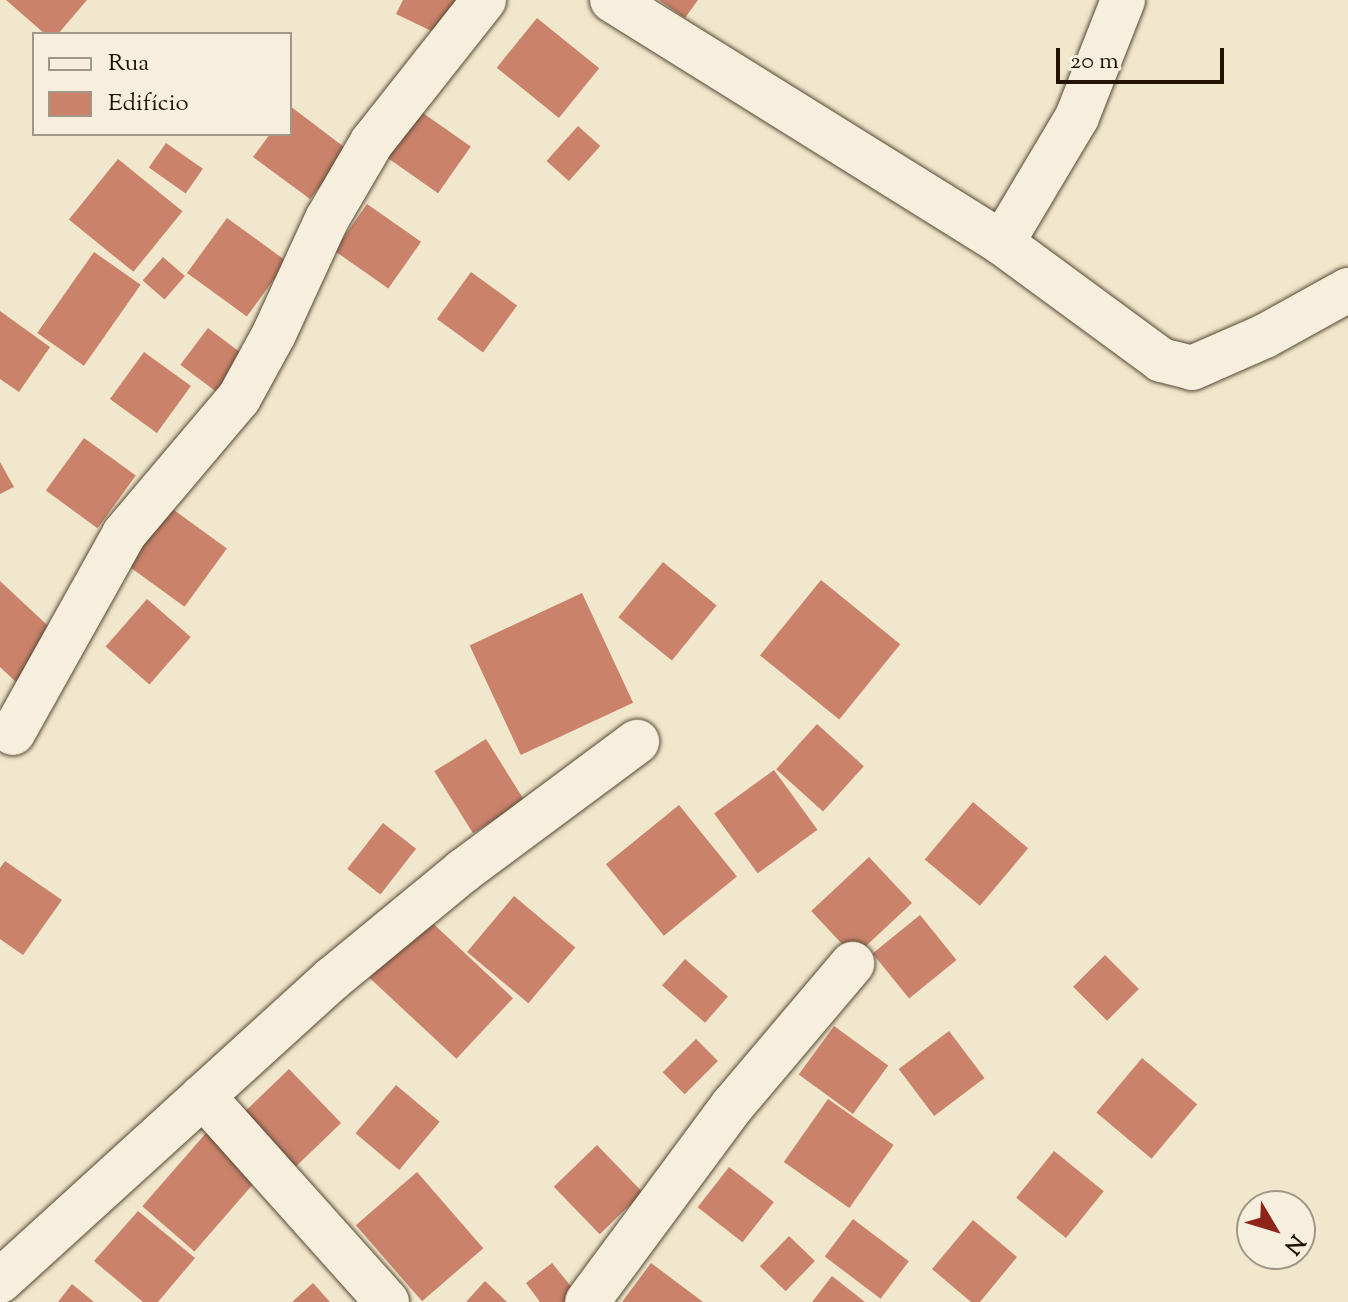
<!DOCTYPE html>
<html>
<head>
<meta charset="utf-8">
<style>
  body { margin:0 }
  #map { position:relative; width:1348px; height:1302px; overflow:hidden; background:#f1e7cc; font-family:"Sorts Mill Goudy",serif }
  div>[style] { position:absolute }
  .building>* { inset:0; background:#ca826b; transform-origin:0 0 }
  .roads { filter:drop-shadow(0 0 2px #564834) drop-shadow(0 0 2px #564834) }
  .street>* { height:44px; margin:-22px; padding:0 22px; transform-origin:22px; border-radius:22px; background:#f6efde }
  span { translate:-50% -50%; white-space:nowrap; text-align:center; line-height:1.15; -webkit-text-stroke:8px #f6efde; paint-order:stroke }
  .legend { position:absolute; left:32px; top:32px; width:260px; height:104px; box-sizing:border-box; background:#f6efde; border:2px solid #a19786; margin:0; padding:10px 14px; list-style:none; font-size:24px; color:#221302 }
  .legend li { display:flex; align-items:center; gap:16px; height:40px }
  .legend b { width:40px; border:2px solid #a19786 }
  .north { position:absolute; left:1236px; top:1190px; width:80px; height:80px; box-sizing:border-box; background:#f6efde; border:2px solid #a19786; border-radius:50%; rotate:128deg; font-size:22px; font-weight:700; line-height:32px; text-align:center; color:#221302 }
  .north::after { content:''; display:block; margin:auto; width:28px; height:36px; background:#8f2418; clip-path:polygon(50% 0,100% 100%,50% 72%,0 100%) }
  .scale { position:absolute; left:1056px; top:48px; width:168px; height:36px; box-sizing:border-box; border:4px solid #221302; border-top:0; padding-left:10px; font-size:24px; line-height:28px; white-space:nowrap; color:#221302; -webkit-text-stroke:6px #f6efde; paint-order:stroke }
</style>
</head>
<body>
<div id="map">
  <div class="building">
    <div style="clip-path:polygon(6px 0,87px 0,58px 34px,45px 34px)"></div>
    <div style="clip-path:polygon(403px 0,465px 0,446px 38px,396px 14px)"></div>
    <div style="clip-path:polygon(659px 0,698px 0,685px 18px)"></div>
    <div style="left:537px;top:18px;width:80px;height:64px;rotate:39deg"></div>
    <div style="clip-path:polygon(290px 106px,348px 150px,310px 199px,253px 157px,270px 134px,290px 134px)"></div>
    <div style="left:420px;top:111px;width:62px;height:57px;rotate:35deg"></div>
    <div style="left:578px;top:126px;width:30px;height:47px;rotate:42deg"></div>
    <div style="left:166px;top:143px;width:45px;height:30px;rotate:35deg"></div>
    <div style="left:118px;top:159px;width:83px;height:78px;rotate:39deg"></div>
    <div style="left:367px;top:204px;width:66px;height:57px;rotate:35deg"></div>
    <div style="left:227px;top:218px;width:74px;height:68px;rotate:36deg"></div>
    <div style="left:94px;top:252px;width:57px;height:99px;rotate:35deg"></div>
    <div style="left:163px;top:257px;width:29px;height:31px;rotate:41deg"></div>
    <div style="left:471px;top:272px;width:57px;height:58px;rotate:36deg"></div>
    <div style="clip-path:polygon(0 311px,50px 347px,19px 392px,0 379px)"></div>
    <div style="left:208px;top:328px;width:48px;height:46px;rotate:37deg"></div>
    <div style="left:144px;top:352px;width:58px;height:58px;rotate:36deg"></div>
    <div style="left:84px;top:438px;width:64px;height:65px;rotate:36deg"></div>
    <div style="clip-path:polygon(0 462px,14px 487px,0 494px)"></div>
    <div style="left:167px;top:505px;width:74px;height:72px;rotate:36deg"></div>
    <div style="left:663px;top:562px;width:69px;height:71px;rotate:39deg"></div>
    <div style="left:821px;top:580px;width:102px;height:97px;rotate:39deg"></div>
    <div style="clip-path:polygon(0 581px,60px 637px,17px 683px,0 667px)"></div>
    <div style="left:582px;top:593px;width:121px;height:124px;rotate:65deg"></div>
    <div style="left:147px;top:599px;width:58px;height:63px;rotate:41deg"></div>
    <div style="left:817px;top:724px;width:63px;height:61px;rotate:42deg"></div>
    <div style="left:486px;top:739px;width:73px;height:61px;rotate:58deg"></div>
    <div style="left:774px;top:770px;width:74px;height:74px;rotate:54deg"></div>
    <div style="left:973px;top:802px;width:72px;height:75px;rotate:40deg"></div>
    <div style="left:679px;top:805px;width:92px;height:94px;rotate:51deg"></div>
    <div style="left:383px;top:823px;width:42px;height:58px;rotate:38deg"></div>
    <div style="left:869px;top:857px;width:63px;height:79px;rotate:47deg"></div>
    <div style="clip-path:polygon(5px 861px,62px 900px,23px 955px,0 939px,0 868px)"></div>
    <div style="left:514px;top:896px;width:80px;height:73px;rotate:40deg"></div>
    <div style="left:920px;top:915px;width:58px;height:61px;rotate:51deg"></div>
    <div style="left:426px;top:917px;width:119px;height:83px;rotate:43deg"></div>
    <div style="left:1105px;top:955px;width:48px;height:45px;rotate:45deg"></div>
    <div style="left:685px;top:959px;width:57px;height:35px;rotate:41deg"></div>
    <div style="left:834px;top:1026px;width:67px;height:60px;rotate:36deg"></div>
    <div style="left:949px;top:1031px;width:59px;height:63px;rotate:53deg"></div>
    <div style="left:696px;top:1039px;width:31px;height:47px;rotate:45deg"></div>
    <div style="left:1142px;top:1058px;width:72px;height:71px;rotate:40deg"></div>
    <div style="left:289px;top:1069px;width:75px;height:65px;rotate:46deg"></div>
    <div style="left:396px;top:1085px;width:57px;height:63px;rotate:40deg"></div>
    <div style="left:828px;top:1099px;width:80px;height:77px;rotate:35deg"></div>
    <div style="left:206px;top:1133px;width:69px;height:97px;rotate:41deg"></div>
    <div style="left:597px;top:1145px;width:66px;height:60px;rotate:46deg"></div>
    <div style="left:1054px;top:1151px;width:64px;height:60px;rotate:39deg"></div>
    <div style="left:729px;top:1167px;width:57px;height:51px;rotate:38deg"></div>
    <div style="left:417px;top:1172px;width:101px;height:81px;rotate:49deg"></div>
    <div style="clip-path:polygon(138px 1211px,195px 1258px,158px 1302px,143px 1302px,94px 1261px)"></div>
    <div style="left:853px;top:1219px;width:70px;height:47px;rotate:37deg"></div>
    <div style="clip-path:polygon(973px 1220px,1017px 1257px,980px 1302px,971px 1302px,932px 1269px)"></div>
    <div style="left:789px;top:1236px;width:36px;height:42px;rotate:44deg"></div>
    <div style="clip-path:polygon(552px 1263px,578px 1295px,569px 1302px,540px 1302px,526px 1283px)"></div>
    <div style="clip-path:polygon(651px 1263px,703px 1302px,622px 1302px)"></div>
    <div style="clip-path:polygon(832px 1276px,865px 1302px,812px 1302px)"></div>
    <div style="clip-path:polygon(485px 1281px,507px 1302px,466px 1302px)"></div>
    <div style="clip-path:polygon(313px 1283px,330px 1302px,292px 1302px)"></div>
    <div style="clip-path:polygon(72px 1284px,94px 1302px,58px 1302px)"></div>
  </div>
  <div class="roads">
    <div class="street">
      <div style="left:612px;top:0;width:460px;rotate:31.9deg"></div>
      <div style="left:1002px;top:243px;width:197px;rotate:36.3deg"></div>
      <div style="left:1161px;top:360px;width:32px;rotate:14deg"></div>
      <div style="left:1192px;top:368px;width:80px;rotate:-23.7deg"></div>
      <div style="left:1265px;top:336px;width:95px;rotate:-29deg"></div>
      <div style="left:1002px;top:243px;width:147px;rotate:-59.2deg"></div>
      <div style="left:1077px;top:117px;width:126px;rotate:-68.5deg"></div>
      <div style="left:13px;top:733px;width:228px;rotate:-60.8deg"></div>
      <div style="left:124px;top:534px;width:178px;rotate:-49.8deg"></div>
      <div style="left:239px;top:398px;width:73px;rotate:-61.3deg"></div>
      <div style="left:274px;top:334px;width:127px;rotate:-65.3deg"></div>
      <div style="left:327px;top:219px;width:89px;rotate:-59.7deg"></div>
      <div style="left:372px;top:142px;width:181px;rotate:-51.7deg"></div>
      <div style="left:203px;top:1096px;width:276px;rotate:48.2deg"></div>
      <div style="left:0;top:1281px;width:449px;rotate:-42.3deg"></div>
      <div style="left:332px;top:979px;width:170px;rotate:-39.5deg"></div>
      <div style="left:463px;top:871px;width:217px;rotate:-36.6deg"></div>
      <div style="left:587px;top:1302px;width:245px;rotate:-53.5deg"></div>
      <div style="left:733px;top:1105px;width:185px;rotate:-49.8deg"></div>
    </div>
  </div>
  <ul class="legend">
  <li><b style="height:10px;background:#f6efde"></b>Rua</li>
  <li><b style="height:22px;background:#ca826b"></b>Edifício</li>
  </ul>
  <div class="north">N</div>
  <div class="scale">20 m</div>
</div>
</body>
</html>
